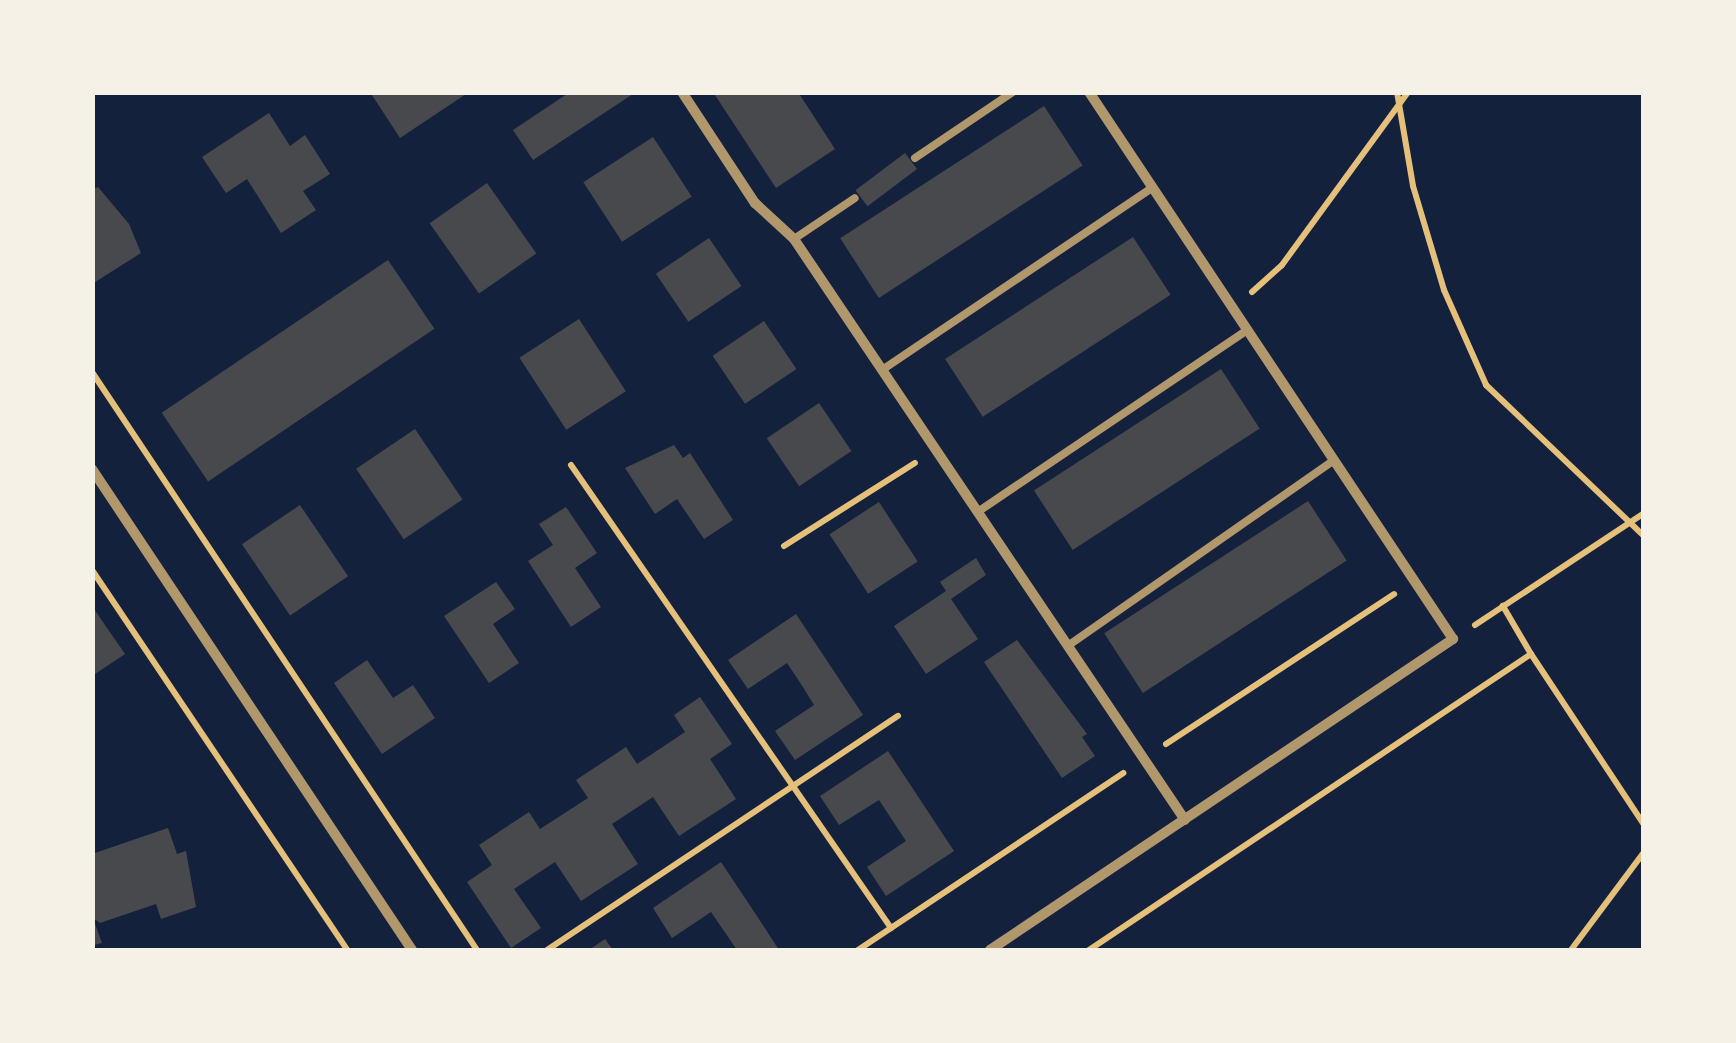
<!DOCTYPE html>
<html>
<head>
<meta charset="utf-8">
<style>
  body { margin:0 }
  #map { position:relative; width:1736px; height:1043px; overflow:hidden; background:#14213d; font-family:"Fira Sans",sans-serif }
  div>[style] { position:absolute }
  .building>* { inset:0; background:#48494c; transform-origin:0 0 }
  .path>* { height:6px; margin:-3px; padding:0 3px; transform-origin:3px; border-radius:3px; background:#e5c07b }
  .service>* { height:8px; margin:-4px; padding:0 4px; transform-origin:4px; border-radius:4px; background:#b1986c }
  .minor>* { height:10px; margin:-5px; padding:0 5px; transform-origin:5px; border-radius:5px; background:#b1986c }
  span { translate:-50% -50%; white-space:nowrap; text-align:center; line-height:1.15; -webkit-text-stroke:10px #f6f1e7; paint-order:stroke }
  .frame { position:absolute; inset:0; border:95px solid #f6f1e7; pointer-events:none }
</style>
</head>
<body>
<div id="map">
  <div class="building">
    <div style="clip-path:polygon(370px 92px,469px 92px,400px 138px)"></div>
    <div style="clip-path:polygon(570px 92px,636px 92px,533px 160px,513px 130px)"></div>
    <div style="clip-path:polygon(713px 92px,798px 92px,835px 149px,776px 188px)"></div>
    <div style="left:1044px;top:106px;width:71px;height:243px;rotate:57deg"></div>
    <div style="clip-path:polygon(269px 113px,290px 146px,305px 135px,330px 174px,303px 191px,316px 210px,281px 233px,247px 179px,226px 193px,202px 157px)"></div>
    <div style="left:653px;top:137px;width:71px;height:83px;rotate:57deg"></div>
    <div style="left:905px;top:153px;width:20px;height:62px;rotate:53deg"></div>
    <div style="left:487px;top:183px;width:86px;height:70px;rotate:55deg"></div>
    <div style="clip-path:polygon(98px 187px,129px 224px,141px 253px,92px 284px,92px 190px)"></div>
    <div style="left:1133px;top:237px;width:69px;height:224px;rotate:57deg"></div>
    <div style="left:709px;top:238px;width:58px;height:64px;rotate:56deg"></div>
    <div style="left:388px;top:260px;width:83px;height:273px;rotate:56deg"></div>
    <div style="left:579px;top:319px;width:86px;height:71px;rotate:57deg"></div>
    <div style="left:764px;top:321px;width:58px;height:62px;rotate:56deg"></div>
    <div style="left:1221px;top:369px;width:71px;height:223px;rotate:57deg"></div>
    <div style="left:819px;top:403px;width:58px;height:63px;rotate:56deg"></div>
    <div style="left:415px;top:429px;width:85px;height:71px;rotate:56deg"></div>
    <div style="clip-path:polygon(674px 445px,683px 458px,690px 453px,733px 520px,704px 539px,677px 499px,655px 514px,625px 468px)"></div>
    <div style="left:1308px;top:501px;width:71px;height:243px;rotate:57deg"></div>
    <div style="left:879px;top:502px;width:71px;height:59px;rotate:57deg"></div>
    <div style="left:300px;top:505px;width:86px;height:70px;rotate:56deg"></div>
    <div style="clip-path:polygon(566px 507px,597px 553px,575px 568px,601px 607px,571px 627px,528px 561px,553px 545px,539px 524px)"></div>
    <div style="clip-path:polygon(976px 558px,986px 575px,951px 599px,978px 639px,926px 674px,894px 626px,946px 591px,940px 582px)"></div>
    <div style="clip-path:polygon(496px 582px,515px 609px,493px 624px,519px 663px,489px 683px,444px 616px)"></div>
    <div style="clip-path:polygon(92px 606px,125px 654px,92px 676px)"></div>
    <div style="clip-path:polygon(796px 614px,863px 715px,795px 760px,775px 731px,814px 705px,801px 684px,787px 663px,748px 689px,728px 660px)"></div>
    <div style="clip-path:polygon(1017px 640px,1087px 734px,1082px 737px,1095px 756px,1062px 778px,984px 662px)"></div>
    <div style="clip-path:polygon(367px 660px,393px 698px,413px 685px,435px 718px,382px 754px,334px 683px)"></div>
    <div style="clip-path:polygon(700px 697px,732px 744px,710px 759px,736px 799px,679px 836px,653px 797px,612px 824px,638px 864px,581px 901px,555px 862px,514px 889px,541px 928px,511px 948px,467px 882px,492px 865px,479px 845px,529px 812px,540px 829px,588px 798px,576px 780px,626px 747px,637px 764px,685px 732px,674px 715px)"></div>
    <div style="clip-path:polygon(888px 751px,954px 851px,886px 896px,867px 867px,906px 841px,879px 800px,839px 825px,820px 796px)"></div>
    <div style="clip-path:polygon(168px 828px,177px 854px,186px 851px,196px 907px,161px 919px,156px 904px,100px 923px,93px 918px,102px 943px,94px 945px,92px 854px)"></div>
    <div style="clip-path:polygon(721px 862px,755px 913px,779px 950px,737px 950px,711px 912px,672px 938px,653px 908px)"></div>
    <div style="clip-path:polygon(605px 939px,613px 950px,589px 950px)"></div>
  </div>
  <div class="path">
    <div style="left:1397px;top:92px;width:95px;rotate:80.3deg"></div>
    <div style="left:1413px;top:186px;width:109px;rotate:73.4deg"></div>
    <div style="left:1444px;top:290px;width:104px;rotate:66.1deg"></div>
    <div style="left:1486px;top:385px;width:219px;rotate:43.7deg"></div>
    <div style="left:1252px;top:292px;width:40px;rotate:-42deg"></div>
    <div style="left:1282px;top:265px;width:214px;rotate:-53.9deg"></div>
    <div style="left:92px;top:372px;width:694px;rotate:56.33deg"></div>
    <div style="left:571px;top:465px;width:563px;rotate:55.35deg"></div>
    <div style="left:784px;top:546px;width:155px;rotate:-32.4deg"></div>
    <div style="left:92px;top:570px;width:458px;rotate:56.1deg"></div>
    <div style="left:1475px;top:625px;width:203px;rotate:-33.5deg"></div>
    <div style="left:1531px;top:654px;width:205px;rotate:56.5deg"></div>
    <div style="left:1166px;top:744px;width:273px;rotate:-33.3deg"></div>
    <div style="left:547px;top:950px;width:422px;rotate:-33.7deg"></div>
    <div style="left:858px;top:950px;width:319px;rotate:-33.7deg"></div>
    <div style="left:1089px;top:950px;width:532px;rotate:-33.81deg"></div>
    <div style="left:1531px;top:654px;width:56px;rotate:-120.3deg"></div>
    <div style="left:1571px;top:950px;width:122px;rotate:-53.3deg"></div>
  </div>
  <div class="service">
    <div style="left:915px;top:158px;width:118px;rotate:-34deg"></div>
    <div style="left:794px;top:239px;width:73px;rotate:-33.9deg"></div>
    <div style="left:882px;top:370px;width:327px;rotate:-34deg"></div>
    <div style="left:979px;top:511px;width:323px;rotate:-34deg"></div>
    <div style="left:1069px;top:645px;width:323px;rotate:-34.9deg"></div>
  </div>
  <div class="minor">
    <div style="left:682px;top:92px;width:133px;rotate:56.7deg"></div>
    <div style="left:755px;top:203px;width:53px;rotate:42.7deg"></div>
    <div style="left:794px;top:239px;width:700px;rotate:56.06deg"></div>
    <div style="left:92px;top:469px;width:578px;rotate:56.36deg"></div>
    <div style="left:990px;top:950px;width:558px;rotate:-33.89deg"></div>
    <div style="left:1453px;top:639px;width:657px;rotate:-123.64deg"></div>
  </div>
  <div class="frame"></div>
</div>
</body>
</html>
